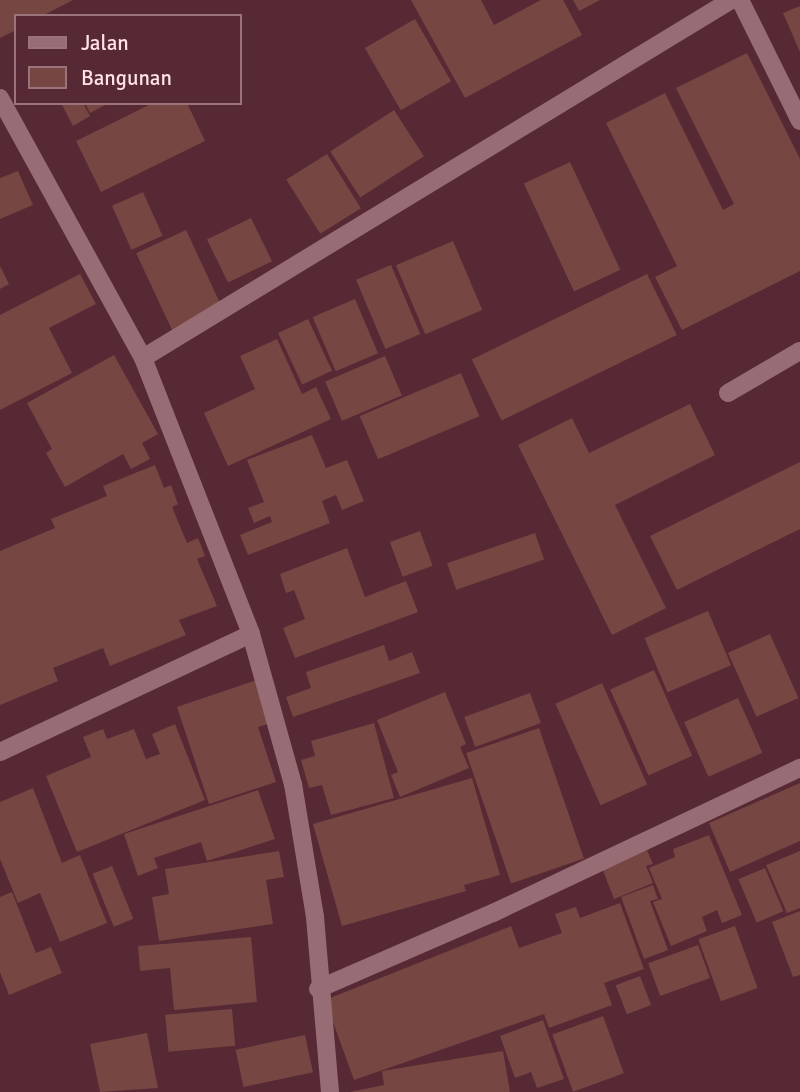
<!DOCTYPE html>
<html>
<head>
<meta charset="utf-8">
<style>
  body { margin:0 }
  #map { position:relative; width:800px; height:1092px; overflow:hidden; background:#562934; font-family:Signika,sans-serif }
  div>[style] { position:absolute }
  .building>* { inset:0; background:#764642; transform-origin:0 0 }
  .minor>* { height:18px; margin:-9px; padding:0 9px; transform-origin:9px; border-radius:9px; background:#976c75 }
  span { translate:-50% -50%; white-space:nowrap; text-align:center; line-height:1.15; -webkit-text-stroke:5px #562934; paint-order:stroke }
  .legend { position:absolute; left:14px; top:14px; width:228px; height:91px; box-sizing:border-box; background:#562934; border:2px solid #9a737b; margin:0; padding:9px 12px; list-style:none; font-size:21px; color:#ffe1e6 }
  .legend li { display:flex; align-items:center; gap:14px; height:35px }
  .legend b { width:35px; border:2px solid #9a737b }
</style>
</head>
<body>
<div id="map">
  <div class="building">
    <div style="clip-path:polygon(0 0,73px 0,42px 16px,16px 16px,16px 30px,0 38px)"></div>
    <div style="clip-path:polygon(411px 0,481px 0,494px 25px,541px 0,563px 0,582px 35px,465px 98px)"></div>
    <div style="clip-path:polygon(573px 0,600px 0,579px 11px)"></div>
    <div style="clip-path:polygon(800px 6px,800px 52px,783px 13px)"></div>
    <div style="left:415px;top:19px;width:72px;height:58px;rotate:60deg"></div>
    <div style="clip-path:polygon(747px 53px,800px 159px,800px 271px,682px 330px,655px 277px,677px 266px,606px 123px,665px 93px,723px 210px,734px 204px,676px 88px)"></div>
    <div style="clip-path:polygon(61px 103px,83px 103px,90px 116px,73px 126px)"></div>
    <div style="clip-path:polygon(85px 103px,109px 103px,90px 113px)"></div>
    <div style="clip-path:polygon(153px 103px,187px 103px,205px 141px,101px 192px,76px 141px)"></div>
    <div style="left:394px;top:110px;width:55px;height:76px;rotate:57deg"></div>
    <div style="left:327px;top:154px;width:64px;height:48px;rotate:58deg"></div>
    <div style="left:570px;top:162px;width:119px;height:51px;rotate:65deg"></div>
    <div style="clip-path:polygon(18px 171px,33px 205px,0 219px,0 178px)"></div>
    <div style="left:143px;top:192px;width:48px;height:34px;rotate:66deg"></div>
    <div style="left:251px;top:218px;width:48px;height:49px;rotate:64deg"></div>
    <div style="left:186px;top:230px;width:87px;height:55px;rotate:65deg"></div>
    <div style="left:453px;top:241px;width:75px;height:62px;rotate:67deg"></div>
    <div style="left:391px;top:265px;width:75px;height:38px;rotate:67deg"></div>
    <div style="clip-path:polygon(0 266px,9px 284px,0 289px)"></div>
    <div style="clip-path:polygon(80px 274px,96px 304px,49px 328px,72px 373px,0 410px,0 315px)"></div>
    <div style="left:647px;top:274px;width:68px;height:195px;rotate:64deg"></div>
    <div style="left:355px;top:299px;width:59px;height:46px;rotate:67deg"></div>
    <div style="left:308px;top:319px;width:57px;height:33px;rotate:65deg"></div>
    <div style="clip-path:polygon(277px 339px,302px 394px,316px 387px,331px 419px,228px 466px,204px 413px,255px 389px,240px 356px)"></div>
    <div style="clip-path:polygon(114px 355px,158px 434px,142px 443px,150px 459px,131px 469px,123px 454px,65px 487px,46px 453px,52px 449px,27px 403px)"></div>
    <div style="left:385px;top:356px;width:43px;height:65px;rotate:67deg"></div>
    <div style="left:461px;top:373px;width:47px;height:110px;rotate:67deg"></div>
    <div style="clip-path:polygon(690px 404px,715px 455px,615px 505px,666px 608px,612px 635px,518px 445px,572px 418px,589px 453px)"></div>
    <div style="clip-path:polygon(312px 435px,326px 468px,347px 460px,364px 501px,342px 510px,336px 495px,322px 501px,330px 523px,248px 555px,240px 535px,272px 522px,270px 516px,254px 523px,248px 508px,264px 502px,247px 460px)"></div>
    <div style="clip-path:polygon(800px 462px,800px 529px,677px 590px,650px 536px)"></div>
    <div style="clip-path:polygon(155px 465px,164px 488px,171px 485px,178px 504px,172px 507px,187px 543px,198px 538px,205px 556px,197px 559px,217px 606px,179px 620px,186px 635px,110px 666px,103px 648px,53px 668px,58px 681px,0 705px,0 551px,55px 528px,51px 519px,107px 496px,103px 486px)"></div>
    <div style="left:420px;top:531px;width:37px;height:32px;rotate:70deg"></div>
    <div style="left:535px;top:533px;width:28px;height:93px;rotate:71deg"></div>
    <div style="clip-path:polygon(347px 548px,365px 597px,406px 581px,418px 612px,295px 658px,283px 628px,305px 619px,294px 590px,286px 593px,280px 574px)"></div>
    <div style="left:708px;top:611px;width:59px;height:69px;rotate:67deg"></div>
    <div style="left:770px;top:634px;width:70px;height:46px;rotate:66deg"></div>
    <div style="clip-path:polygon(384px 645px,389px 661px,412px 652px,420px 673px,293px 717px,286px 697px,311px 688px,306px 672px)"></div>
    <div style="left:654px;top:670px;width:94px;height:48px;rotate:66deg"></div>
    <div style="clip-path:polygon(257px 680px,271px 723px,258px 727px,276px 782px,209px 804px,177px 707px)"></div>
    <div style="left:602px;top:683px;width:111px;height:51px;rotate:66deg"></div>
    <div style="clip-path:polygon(445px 692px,466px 744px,460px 747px,469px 768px,400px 797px,391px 775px,398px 772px,377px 720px)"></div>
    <div style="left:530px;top:693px;width:32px;height:70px;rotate:70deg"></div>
    <div style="left:738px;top:698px;width:60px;height:59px;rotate:66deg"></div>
    <div style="clip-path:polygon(374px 723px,394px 798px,331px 815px,322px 785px,309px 788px,301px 760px,315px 756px,311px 741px)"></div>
    <div style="clip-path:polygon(175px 724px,205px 800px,77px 852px,46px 776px,91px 757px,83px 737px,103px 729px,107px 739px,134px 729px,146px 759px,160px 754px,152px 734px)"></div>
    <div style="left:539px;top:728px;width:138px;height:77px;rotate:71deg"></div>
    <div style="clip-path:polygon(472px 778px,500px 875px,464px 885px,466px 891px,342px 926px,313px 824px)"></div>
    <div style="clip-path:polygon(800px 783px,800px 841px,730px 872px,709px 823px)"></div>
    <div style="clip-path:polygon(33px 788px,62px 863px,80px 855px,107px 923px,60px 942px,40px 893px,18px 903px,0 859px,0 802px)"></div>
    <div style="clip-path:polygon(258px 790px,275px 839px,207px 861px,201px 842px,154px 858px,158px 868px,138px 876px,124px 834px)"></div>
    <div style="clip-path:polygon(709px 835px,742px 915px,722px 923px,717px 910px,702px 917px,707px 931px,671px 946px,653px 902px,662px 899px,649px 868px,675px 857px,673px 849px)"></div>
    <div style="clip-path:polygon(647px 850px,653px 864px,646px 866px,653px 883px,614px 899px,602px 868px)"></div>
    <div style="clip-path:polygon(279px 851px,284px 877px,266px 880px,273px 924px,159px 941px,152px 897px,169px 894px,165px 869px)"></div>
    <div style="clip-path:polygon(800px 851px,800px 908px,787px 913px,766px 865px)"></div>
    <div style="left:112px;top:866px;width:57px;height:21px;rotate:68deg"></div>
    <div style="left:765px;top:868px;width:47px;height:29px;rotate:67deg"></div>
    <div style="clip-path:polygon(653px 885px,658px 899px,650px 901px,668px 950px,644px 959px,621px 897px)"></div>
    <div style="clip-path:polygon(12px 892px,36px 953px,51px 947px,62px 973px,9px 995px,0 972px,0 897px)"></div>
    <div style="clip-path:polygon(620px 903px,644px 969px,604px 983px,612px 1005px,549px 1028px,544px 1014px,354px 1080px,325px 1000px,511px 926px,519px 948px,562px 933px,555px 914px,576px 907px,580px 918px)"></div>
    <div style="clip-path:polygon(800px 911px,800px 975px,793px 977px,772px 922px)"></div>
    <div style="left:735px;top:926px;width:66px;height:39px;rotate:70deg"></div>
    <div style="clip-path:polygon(251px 937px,257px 1002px,174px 1010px,170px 968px,140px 971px,138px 946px)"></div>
    <div style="left:698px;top:945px;width:35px;height:53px;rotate:70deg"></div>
    <div style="left:640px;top:976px;width:31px;height:26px;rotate:69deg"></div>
    <div style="left:232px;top:1009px;width:37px;height:67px;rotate:85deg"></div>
    <div style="left:603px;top:1016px;width:61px;height:54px;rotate:70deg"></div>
    <div style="clip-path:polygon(543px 1020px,564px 1079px,537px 1088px,531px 1072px,515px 1078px,500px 1036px)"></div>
    <div style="clip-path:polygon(147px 1033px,158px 1088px,100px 1092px,90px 1044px)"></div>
    <div style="left:305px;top:1035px;width:38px;height:71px;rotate:78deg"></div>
    <div style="clip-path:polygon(503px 1051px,510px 1092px,350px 1092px,384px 1085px,382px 1071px)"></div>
  </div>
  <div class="minor">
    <div style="left:740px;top:0;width:135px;rotate:63.6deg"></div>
    <div style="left:0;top:98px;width:297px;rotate:61.2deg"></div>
    <div style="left:143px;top:358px;width:296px;rotate:68.6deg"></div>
    <div style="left:251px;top:634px;width:156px;rotate:74.4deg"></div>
    <div style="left:293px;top:784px;width:135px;rotate:80.6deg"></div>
    <div style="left:315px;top:917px;width:176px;rotate:85.1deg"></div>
    <div style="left:143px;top:358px;width:688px;rotate:-31.33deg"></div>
    <div style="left:728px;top:393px;width:83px;rotate:-30.3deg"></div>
    <div style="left:0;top:752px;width:277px;rotate:-25.2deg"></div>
    <div style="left:318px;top:989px;width:191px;rotate:-23.5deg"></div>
    <div style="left:493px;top:913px;width:340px;rotate:-25.3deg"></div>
  </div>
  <ul class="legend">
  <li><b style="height:9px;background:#976c75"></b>Jalan</li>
  <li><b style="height:19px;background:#764642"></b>Bangunan</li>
  </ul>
</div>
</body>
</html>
